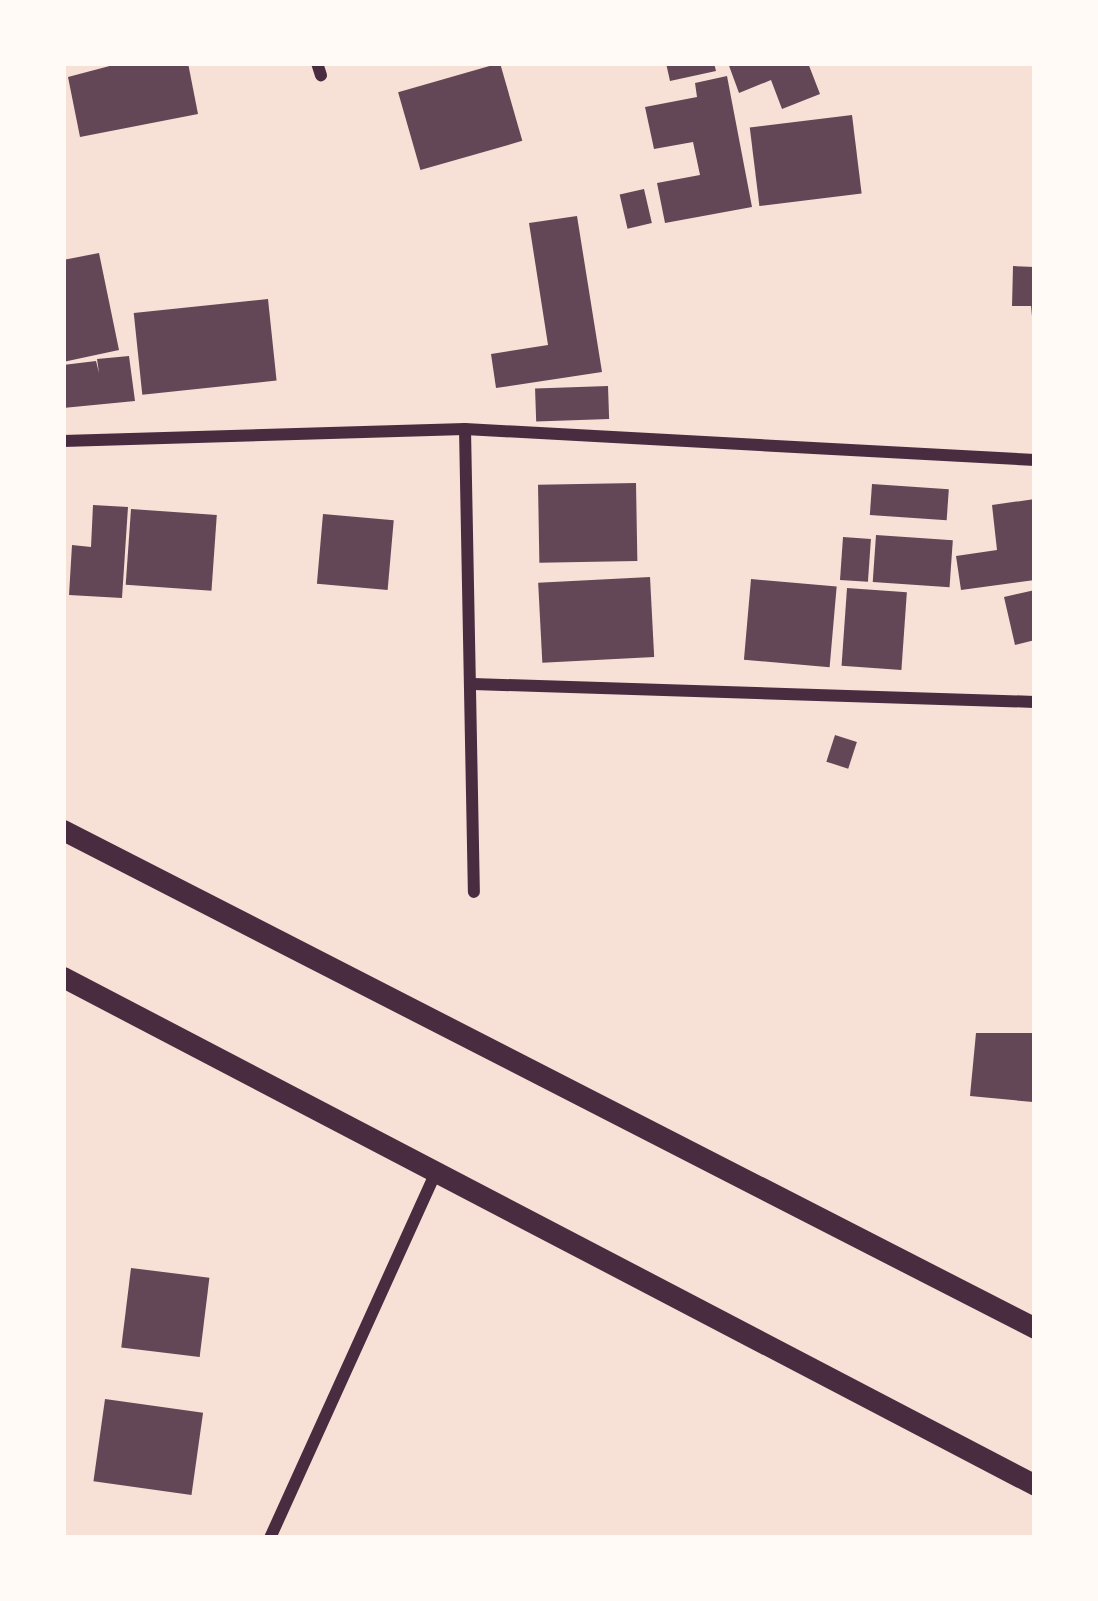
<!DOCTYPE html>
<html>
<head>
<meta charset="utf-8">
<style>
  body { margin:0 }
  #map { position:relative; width:1098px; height:1601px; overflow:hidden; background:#f7e1d7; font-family:"Open Sans",sans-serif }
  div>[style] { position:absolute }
  .building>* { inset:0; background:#644757; transform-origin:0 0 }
  .minor>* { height:12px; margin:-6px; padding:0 6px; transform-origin:6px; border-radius:6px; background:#4a2c40 }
  .tertiary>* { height:21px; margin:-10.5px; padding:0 10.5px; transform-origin:10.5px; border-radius:10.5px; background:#4a2c40 }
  span { translate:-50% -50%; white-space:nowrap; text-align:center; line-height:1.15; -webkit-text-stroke:12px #fffaf5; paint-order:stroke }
  .frame { position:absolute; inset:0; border:66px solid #fffaf5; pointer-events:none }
</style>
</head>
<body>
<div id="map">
  <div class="building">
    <div style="clip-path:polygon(121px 63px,188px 63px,198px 114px,80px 137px,68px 77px)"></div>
    <div style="left:500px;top:63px;width:81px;height:106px;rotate:74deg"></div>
    <div style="clip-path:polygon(666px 63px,714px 63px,716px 71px,670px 81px)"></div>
    <div style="clip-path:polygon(728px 63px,808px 63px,820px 94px,782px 109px,771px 80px,739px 93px)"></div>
    <div style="clip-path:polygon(727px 76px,752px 207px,665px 223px,657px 183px,700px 175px,693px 142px,654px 149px,645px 107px,697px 97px,695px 83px)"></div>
    <div style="left:852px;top:115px;width:79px;height:103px;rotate:83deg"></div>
    <div style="left:644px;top:189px;width:35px;height:25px;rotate:77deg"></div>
    <div style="clip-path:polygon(577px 216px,602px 372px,496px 388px,491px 354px,548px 345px,529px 223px)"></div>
    <div style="clip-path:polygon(99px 253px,119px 350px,63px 362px,63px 260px)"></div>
    <div style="clip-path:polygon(1013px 266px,1035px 267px,1035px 347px,1031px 306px,1012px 306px)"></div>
    <div style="left:268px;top:299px;width:82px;height:135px;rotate:84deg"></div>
    <div style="clip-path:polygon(129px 356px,135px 401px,63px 408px,63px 365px,96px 361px,99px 373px,97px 359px)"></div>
    <div style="left:608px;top:386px;width:33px;height:73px;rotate:88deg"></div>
    <div style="left:636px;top:483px;width:78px;height:98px;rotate:89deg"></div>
    <div style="left:872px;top:484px;width:77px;height:31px;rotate:4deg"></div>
    <div style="clip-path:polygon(1035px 499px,1035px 580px,961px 590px,956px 556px,997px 550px,992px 505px)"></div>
    <div style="clip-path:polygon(93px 505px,128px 507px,122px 598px,69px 595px,72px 545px,91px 547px)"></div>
    <div style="left:131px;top:509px;width:86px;height:76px;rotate:4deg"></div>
    <div style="left:323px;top:514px;width:71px;height:70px;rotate:5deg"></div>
    <div style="left:876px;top:535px;width:77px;height:47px;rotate:4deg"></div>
    <div style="left:843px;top:537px;width:28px;height:43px;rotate:4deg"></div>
    <div style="left:650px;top:577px;width:80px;height:112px;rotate:87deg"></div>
    <div style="left:751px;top:579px;width:86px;height:81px;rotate:5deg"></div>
    <div style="left:847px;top:588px;width:60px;height:78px;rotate:4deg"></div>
    <div style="clip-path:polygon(1035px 590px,1035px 640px,1015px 645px,1004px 597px)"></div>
    <div style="left:835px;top:735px;width:23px;height:28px;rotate:18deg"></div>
    <div style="clip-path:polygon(976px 1033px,1035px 1033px,1033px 1102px,970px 1096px)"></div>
    <div style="left:131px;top:1268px;width:79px;height:80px;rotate:7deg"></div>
    <div style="left:105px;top:1399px;width:99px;height:83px;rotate:8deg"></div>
  </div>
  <div class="minor">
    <div style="left:317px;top:63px;width:13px;rotate:72deg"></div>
    <div style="left:465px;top:429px;width:463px;rotate:88.9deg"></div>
    <div style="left:63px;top:441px;width:402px;rotate:-1.7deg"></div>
    <div style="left:465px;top:429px;width:571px;rotate:3.11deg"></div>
    <div style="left:473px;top:684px;width:562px;rotate:1.83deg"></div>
    <div style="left:270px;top:1538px;width:404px;rotate:-65.6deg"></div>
  </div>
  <div class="tertiary">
    <div style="left:63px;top:830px;width:1092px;rotate:27.13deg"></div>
    <div style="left:63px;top:977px;width:1097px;rotate:27.59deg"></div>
  </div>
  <div class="frame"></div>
</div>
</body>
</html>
